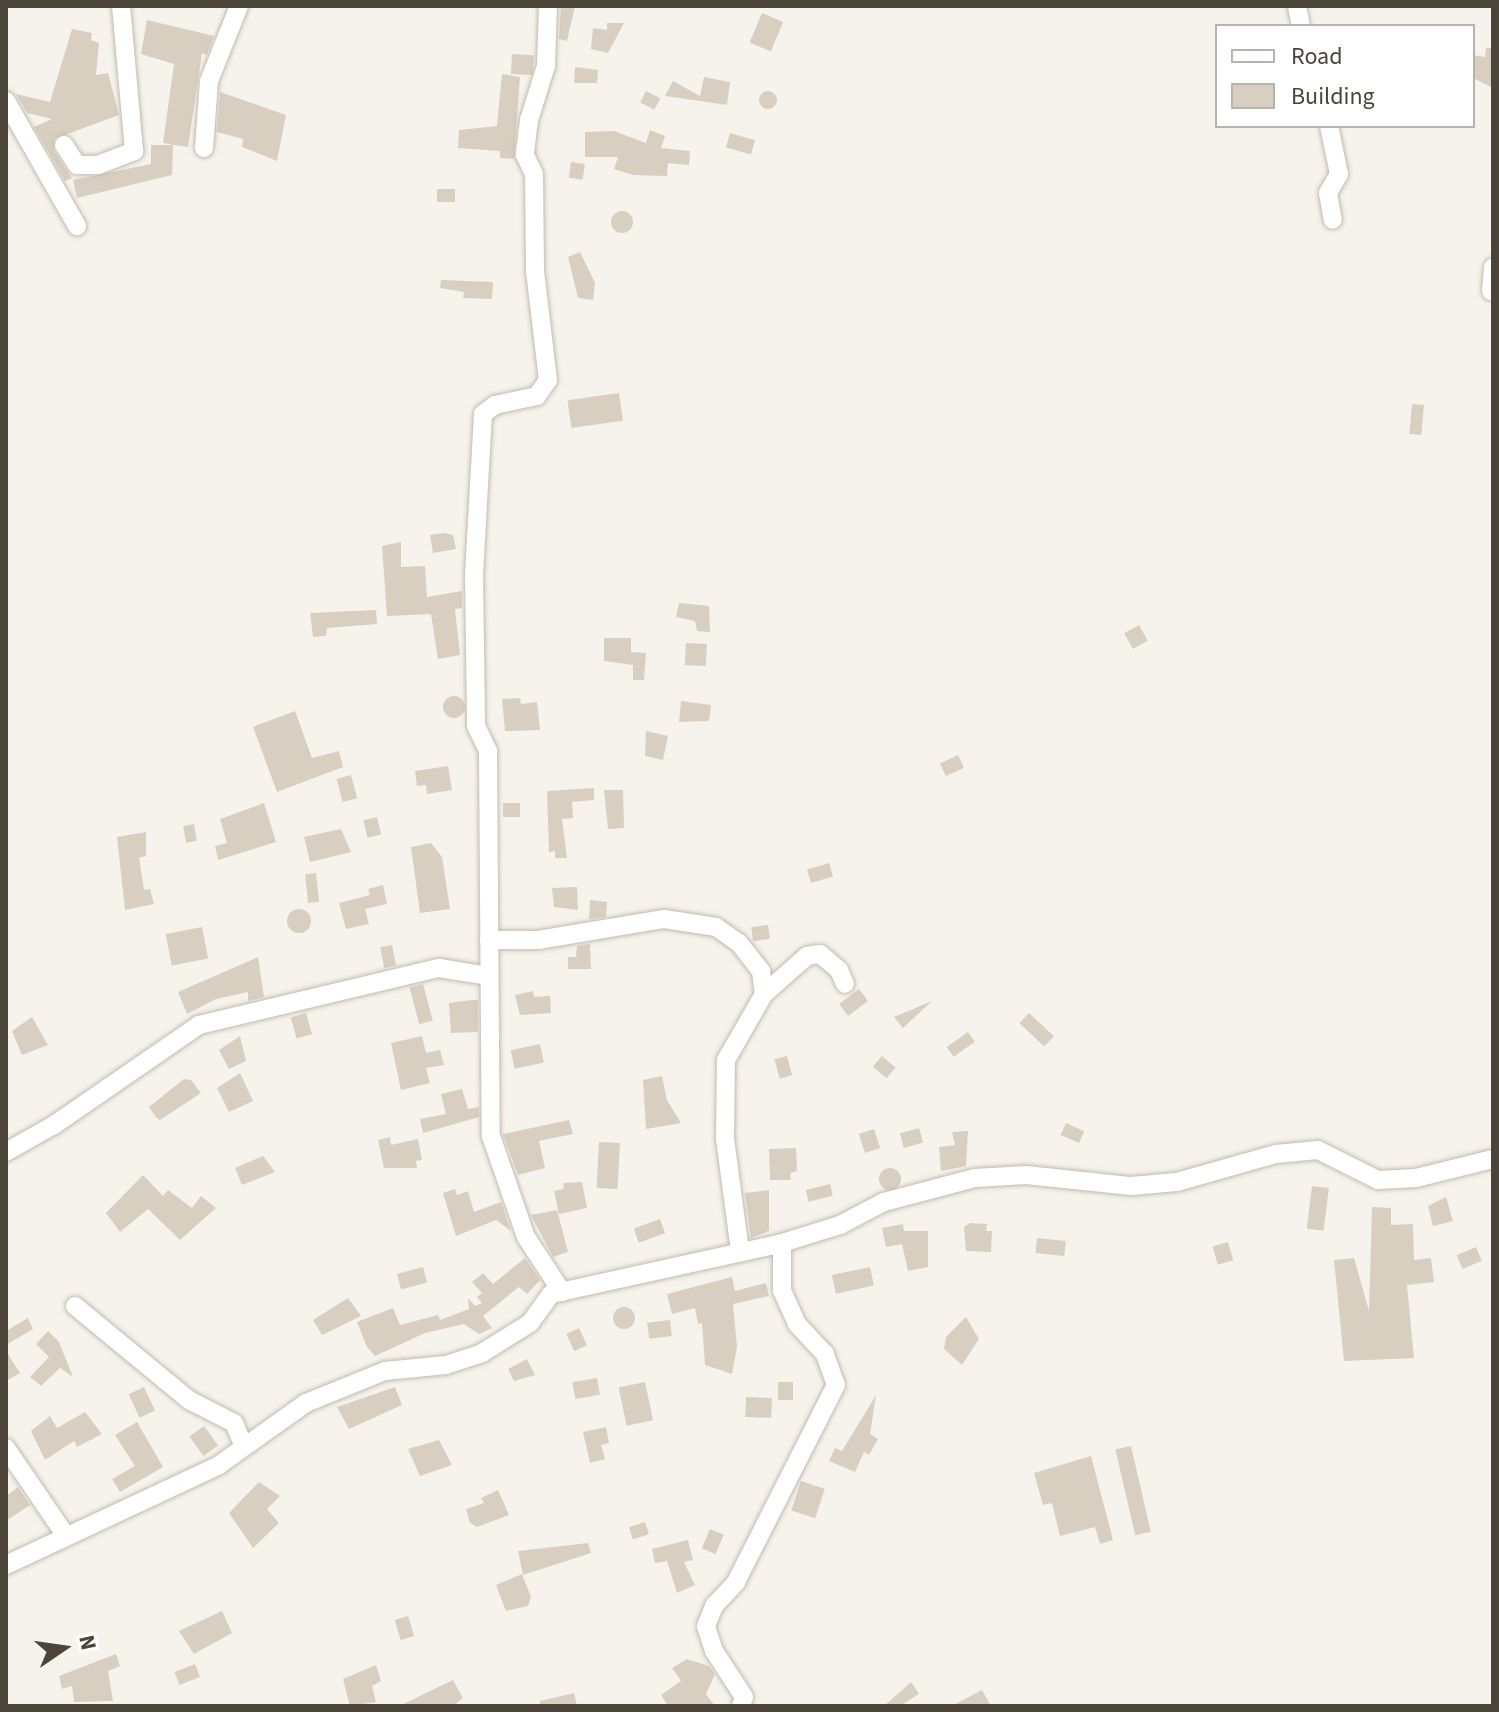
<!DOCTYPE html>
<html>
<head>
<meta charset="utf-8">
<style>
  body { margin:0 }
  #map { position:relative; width:1499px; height:1712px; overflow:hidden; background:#f6f3ec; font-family:"Source Sans 3",sans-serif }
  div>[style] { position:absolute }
  .building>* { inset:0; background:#d8cfc1; transform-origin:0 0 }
  .round { border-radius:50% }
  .roads { filter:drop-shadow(0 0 2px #c2bbae) drop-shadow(0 0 2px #c2bbae) }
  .minor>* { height:18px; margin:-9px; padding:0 9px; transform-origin:9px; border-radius:9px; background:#fff }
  span { translate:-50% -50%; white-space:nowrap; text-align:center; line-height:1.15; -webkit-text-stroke:6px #fff; paint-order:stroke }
  .frame { position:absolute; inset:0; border:8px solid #4b4439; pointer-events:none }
  .legend { position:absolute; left:1215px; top:24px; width:260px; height:104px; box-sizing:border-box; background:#fff; border:2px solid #b7b4b0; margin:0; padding:10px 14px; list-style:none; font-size:24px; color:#4b4439 }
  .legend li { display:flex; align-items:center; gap:16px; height:40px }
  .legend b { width:40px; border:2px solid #b7b4b0 }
  .north { position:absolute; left:24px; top:1608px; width:80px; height:80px; -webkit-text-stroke:6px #fff; paint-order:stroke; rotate:77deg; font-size:22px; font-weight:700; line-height:32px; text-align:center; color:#4b4439 }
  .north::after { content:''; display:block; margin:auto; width:28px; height:36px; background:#4b4439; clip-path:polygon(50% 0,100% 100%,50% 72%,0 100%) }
</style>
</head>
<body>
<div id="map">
  <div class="building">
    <div style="clip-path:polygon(561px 6px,575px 6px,567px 41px,559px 39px)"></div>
    <div style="left:762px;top:13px;width:23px;height:32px;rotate:23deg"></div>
    <div style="clip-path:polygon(147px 20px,214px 36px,207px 55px,202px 53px,188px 147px,163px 143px,174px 64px,141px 54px)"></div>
    <div style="clip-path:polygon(607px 23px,624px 23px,608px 53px,591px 49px,593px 28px,607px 30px)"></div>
    <div style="clip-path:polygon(72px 29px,92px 33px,91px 40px,99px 43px,96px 75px,108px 73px,119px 115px,54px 139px,54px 151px,72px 178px,65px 181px,34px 127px,52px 119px,27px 113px,16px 94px,50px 102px)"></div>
    <div style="clip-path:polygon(1486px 48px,1493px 48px,1493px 88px,1473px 78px,1473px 55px,1485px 57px)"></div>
    <div style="left:512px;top:54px;width:22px;height:20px;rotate:3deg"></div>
    <div style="clip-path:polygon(575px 67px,598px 70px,597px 83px,574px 83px)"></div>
    <div style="clip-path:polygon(502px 74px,520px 77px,514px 159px,500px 158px,500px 151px,458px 148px,459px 130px,497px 126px)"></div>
    <div style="clip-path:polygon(704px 77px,730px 82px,727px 105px,665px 96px,673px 81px,700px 96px)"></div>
    <div class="round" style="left:759px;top:91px;width:18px;height:18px"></div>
    <div style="left:646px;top:91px;width:16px;height:13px;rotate:27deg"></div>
    <div style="clip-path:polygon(220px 92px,286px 115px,277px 161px,242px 147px,243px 139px,217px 132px)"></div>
    <div style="clip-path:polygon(650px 130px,665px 136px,661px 148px,690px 151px,689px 165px,668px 163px,667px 176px,633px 175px,614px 169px,618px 157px,585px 157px,585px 132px,614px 131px,646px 143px)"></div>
    <div style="left:730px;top:133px;width:26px;height:15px;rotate:16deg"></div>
    <div style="clip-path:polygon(151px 145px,173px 145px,172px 175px,77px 198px,73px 180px,151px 164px)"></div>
    <div style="left:571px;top:162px;width:14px;height:16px;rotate:8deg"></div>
    <div style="left:437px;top:189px;width:18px;height:13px"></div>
    <div class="round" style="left:611px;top:211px;width:22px;height:22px"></div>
    <div style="clip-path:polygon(580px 252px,595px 283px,593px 300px,578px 298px,568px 257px)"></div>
    <div style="clip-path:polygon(441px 280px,493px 282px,492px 299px,463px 298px,464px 292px,440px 288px)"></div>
    <div style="left:619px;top:393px;width:28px;height:52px;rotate:82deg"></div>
    <div style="left:1412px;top:404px;width:12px;height:30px;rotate:5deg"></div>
    <div style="clip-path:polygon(444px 533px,453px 535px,456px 549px,433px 553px,430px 535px)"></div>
    <div style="clip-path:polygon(401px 542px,401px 567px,425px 566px,427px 597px,462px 591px,462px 608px,455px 609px,460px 655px,438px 659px,431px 614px,387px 616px,382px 546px)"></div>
    <div style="clip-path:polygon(679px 603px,709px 606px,710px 632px,697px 631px,695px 621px,676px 617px)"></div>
    <div style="clip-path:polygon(376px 610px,377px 624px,327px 628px,326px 636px,313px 637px,310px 613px)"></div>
    <div style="left:1139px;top:625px;width:18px;height:17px;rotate:61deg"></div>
    <div style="clip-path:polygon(604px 638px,631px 638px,631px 652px,646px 653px,644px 680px,633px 680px,633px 665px,604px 661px)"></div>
    <div style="left:686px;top:643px;width:21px;height:22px;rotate:3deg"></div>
    <div class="round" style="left:443px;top:696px;width:22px;height:22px"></div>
    <div style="clip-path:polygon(520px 698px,521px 704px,537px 702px,540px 730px,505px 731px,502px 699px)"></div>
    <div style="clip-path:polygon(681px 701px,711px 705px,709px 721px,679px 722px)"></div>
    <div style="clip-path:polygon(295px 711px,312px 758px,339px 751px,343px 767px,277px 792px,253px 727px)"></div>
    <div style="clip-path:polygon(646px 731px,668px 736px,663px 760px,645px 756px)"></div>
    <div style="left:958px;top:755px;width:14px;height:20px;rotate:65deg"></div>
    <div style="clip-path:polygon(448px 766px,452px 790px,427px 794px,426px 785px,417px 786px,415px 771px)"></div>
    <div style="left:351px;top:775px;width:24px;height:15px;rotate:75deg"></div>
    <div style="clip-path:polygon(594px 788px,594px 800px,572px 802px,573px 818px,562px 819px,567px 858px,555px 858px,555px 851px,549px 852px,547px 791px)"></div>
    <div style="clip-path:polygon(604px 790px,623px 790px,624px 828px,608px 829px)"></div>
    <div style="clip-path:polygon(264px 803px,276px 842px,218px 860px,215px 846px,227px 843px,220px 819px)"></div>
    <div style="left:520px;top:803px;width:14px;height:17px;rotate:90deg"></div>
    <div style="left:377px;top:817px;width:18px;height:14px;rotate:77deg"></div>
    <div style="left:194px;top:824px;width:17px;height:11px;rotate:80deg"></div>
    <div style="clip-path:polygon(341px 829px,351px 852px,310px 862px,304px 837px)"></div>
    <div style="clip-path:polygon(146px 832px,146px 856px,139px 858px,144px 890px,150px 889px,154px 904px,125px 910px,117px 837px)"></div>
    <div style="clip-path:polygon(431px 843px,442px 857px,450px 909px,420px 913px,411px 847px)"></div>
    <div style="left:829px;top:863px;width:14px;height:23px;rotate:73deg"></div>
    <div style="left:316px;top:873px;width:29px;height:11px;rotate:84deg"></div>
    <div style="clip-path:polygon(383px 885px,387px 904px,365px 909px,369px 924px,346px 929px,339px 903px,370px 895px,368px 889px)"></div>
    <div style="clip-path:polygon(577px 887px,578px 910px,554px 907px,552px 888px)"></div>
    <div style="clip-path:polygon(590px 900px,607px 902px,606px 917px,589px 919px)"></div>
    <div class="round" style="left:287px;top:909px;width:24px;height:24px"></div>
    <div style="left:768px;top:925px;width:14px;height:17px;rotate:82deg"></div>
    <div style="left:202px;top:927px;width:32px;height:37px;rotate:79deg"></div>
    <div style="clip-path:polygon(590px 944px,591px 969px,568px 969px,568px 957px,576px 957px,577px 946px)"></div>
    <div style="left:392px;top:945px;width:21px;height:12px;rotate:79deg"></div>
    <div style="clip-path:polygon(258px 957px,264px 997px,248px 1001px,248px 992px,216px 999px,187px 1014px,178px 992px)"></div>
    <div style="left:423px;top:984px;width:38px;height:14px;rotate:75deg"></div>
    <div style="left:859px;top:989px;width:15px;height:25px;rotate:53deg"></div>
    <div style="clip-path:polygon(533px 991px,534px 997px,550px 996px,551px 1013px,520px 1015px,515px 995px)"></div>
    <div style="clip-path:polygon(472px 1000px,478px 1000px,478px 1032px,451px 1033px,449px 1003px)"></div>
    <div style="clip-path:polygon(932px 1001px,903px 1028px,894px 1017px)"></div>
    <div style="left:306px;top:1013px;width:22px;height:16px;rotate:74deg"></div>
    <div style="left:1029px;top:1013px;width:34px;height:14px;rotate:43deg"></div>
    <div style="clip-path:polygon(32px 1017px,48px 1045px,22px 1055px,12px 1031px)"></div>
    <div style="left:968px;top:1032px;width:12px;height:26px;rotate:55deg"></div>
    <div style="clip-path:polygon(240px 1036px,246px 1061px,229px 1069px,219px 1050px)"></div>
    <div style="clip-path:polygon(422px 1036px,426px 1053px,440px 1050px,444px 1065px,426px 1068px,430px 1083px,401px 1090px,391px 1043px)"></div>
    <div style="left:540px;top:1044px;width:19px;height:30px;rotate:78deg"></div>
    <div style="left:787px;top:1056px;width:20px;height:13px;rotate:75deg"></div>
    <div style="left:882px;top:1056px;width:18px;height:14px;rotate:41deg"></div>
    <div style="clip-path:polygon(240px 1073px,253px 1101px,229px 1112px,217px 1088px)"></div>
    <div style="clip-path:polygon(662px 1076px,667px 1100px,681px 1123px,646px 1129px,643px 1080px)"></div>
    <div style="clip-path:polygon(184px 1079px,191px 1080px,201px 1093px,160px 1120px,156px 1117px,149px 1107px)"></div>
    <div style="clip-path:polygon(462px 1089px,468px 1109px,479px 1107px,479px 1117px,423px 1133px,420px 1119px,446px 1114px,441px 1094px)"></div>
    <div style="clip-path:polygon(569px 1120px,573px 1134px,539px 1141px,545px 1168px,518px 1175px,503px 1134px)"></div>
    <div style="left:1066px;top:1123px;width:20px;height:13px;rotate:24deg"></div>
    <div style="left:919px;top:1128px;width:15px;height:20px;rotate:74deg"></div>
    <div style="left:874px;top:1129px;width:20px;height:16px;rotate:72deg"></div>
    <div style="clip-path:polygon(968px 1131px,966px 1166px,941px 1171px,939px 1147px,955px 1145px,952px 1132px)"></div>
    <div style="clip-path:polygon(390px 1137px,391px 1145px,418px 1139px,422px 1160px,416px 1161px,417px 1168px,384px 1168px,378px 1140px)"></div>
    <div style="left:599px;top:1142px;width:21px;height:46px;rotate:3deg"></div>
    <div style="clip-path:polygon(796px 1148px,797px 1171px,790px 1173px,791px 1180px,770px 1180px,769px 1149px)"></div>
    <div style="clip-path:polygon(263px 1156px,275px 1172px,242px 1185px,235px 1168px)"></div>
    <div class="round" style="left:879px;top:1168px;width:22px;height:22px"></div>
    <div style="clip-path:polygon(143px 1175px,163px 1196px,168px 1190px,192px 1208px,201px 1196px,216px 1208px,180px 1240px,148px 1209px,120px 1232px,106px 1213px)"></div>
    <div style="clip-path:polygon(582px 1182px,587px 1208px,559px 1214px,554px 1191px,564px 1189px,563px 1183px)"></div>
    <div style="left:830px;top:1184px;width:12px;height:25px;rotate:76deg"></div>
    <div style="left:1312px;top:1186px;width:17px;height:43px;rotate:7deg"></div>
    <div style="clip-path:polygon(455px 1189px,457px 1195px,468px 1191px,474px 1212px,501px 1202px,511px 1231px,496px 1220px,456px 1236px,443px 1193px)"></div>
    <div style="clip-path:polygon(769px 1190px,769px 1231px,751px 1238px,745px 1193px)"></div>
    <div style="clip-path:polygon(1446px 1197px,1453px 1221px,1433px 1226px,1428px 1206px)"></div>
    <div style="clip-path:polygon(1372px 1207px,1391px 1208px,1391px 1225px,1413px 1224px,1414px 1260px,1431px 1258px,1434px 1282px,1407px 1285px,1414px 1358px,1344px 1361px,1334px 1260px,1354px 1258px,1369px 1311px)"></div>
    <div style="clip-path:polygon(557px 1210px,568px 1252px,553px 1257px,531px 1215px)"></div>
    <div style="left:660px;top:1219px;width:15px;height:28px;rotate:70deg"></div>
    <div style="clip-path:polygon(970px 1223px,987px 1224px,986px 1231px,992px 1231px,991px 1252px,966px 1251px,964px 1227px)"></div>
    <div style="clip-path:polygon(903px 1224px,904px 1231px,928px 1231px,928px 1267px,908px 1271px,902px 1244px,886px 1247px,882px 1228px)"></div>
    <div style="left:1037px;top:1238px;width:29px;height:15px;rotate:6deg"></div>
    <div style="left:1228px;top:1242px;width:19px;height:16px;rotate:74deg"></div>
    <div style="left:1476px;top:1247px;width:15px;height:21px;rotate:67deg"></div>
    <div style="clip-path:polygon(525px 1258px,540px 1280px,527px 1294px,519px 1287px,483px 1316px,492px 1328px,479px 1334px,464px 1324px,425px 1333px,375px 1356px,367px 1347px,357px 1322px,393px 1308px,400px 1325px,438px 1315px,440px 1320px,469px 1309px,468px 1298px,475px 1306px,482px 1303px,477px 1297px,482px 1293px,472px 1282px,483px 1273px,493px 1284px)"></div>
    <div style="left:423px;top:1267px;width:16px;height:27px;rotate:75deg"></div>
    <div style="left:870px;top:1267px;width:19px;height:39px;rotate:78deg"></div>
    <div style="clip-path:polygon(732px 1277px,735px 1291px,766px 1283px,769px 1296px,733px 1304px,737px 1347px,732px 1374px,705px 1365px,702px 1323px,698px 1324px,695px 1308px,672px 1314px,667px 1294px)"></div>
    <div style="clip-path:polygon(348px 1298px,361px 1316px,322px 1335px,313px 1320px)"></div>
    <div class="round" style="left:613px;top:1307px;width:22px;height:22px"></div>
    <div style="clip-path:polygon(966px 1317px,979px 1339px,962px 1365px,944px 1349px,946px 1337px)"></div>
    <div style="clip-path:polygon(28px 1318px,33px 1329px,6px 1345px,6px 1331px)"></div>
    <div style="left:670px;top:1320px;width:16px;height:23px;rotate:83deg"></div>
    <div style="left:579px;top:1328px;width:19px;height:14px;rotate:65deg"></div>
    <div style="clip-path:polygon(48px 1331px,59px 1342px,73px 1377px,60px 1368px,41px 1386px,30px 1377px,49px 1357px,36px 1344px)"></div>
    <div style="clip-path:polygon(6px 1351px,20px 1373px,6px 1381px)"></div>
    <div style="clip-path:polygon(527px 1359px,535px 1375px,514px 1381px,508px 1369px)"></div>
    <div style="left:597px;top:1378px;width:17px;height:25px;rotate:80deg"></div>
    <div style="left:645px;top:1382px;width:39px;height:27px;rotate:78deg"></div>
    <div style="left:778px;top:1382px;width:15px;height:18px"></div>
    <div style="left:144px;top:1387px;width:26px;height:17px;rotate:65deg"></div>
    <div style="clip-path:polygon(395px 1387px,402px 1405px,349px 1429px,337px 1407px)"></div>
    <div style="clip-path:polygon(876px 1395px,870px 1434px,878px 1439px,869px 1455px,864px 1452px,855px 1472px,829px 1461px,835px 1448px,842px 1451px)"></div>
    <div style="left:746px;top:1397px;width:26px;height:20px;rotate:2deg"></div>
    <div style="clip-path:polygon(85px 1412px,102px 1434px,77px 1447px,74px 1441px,45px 1460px,31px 1431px,50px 1416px,57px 1428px)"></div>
    <div style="clip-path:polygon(137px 1422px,163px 1467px,120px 1492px,112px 1479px,135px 1466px,115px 1435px)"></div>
    <div style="left:204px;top:1426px;width:24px;height:18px;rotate:54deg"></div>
    <div style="clip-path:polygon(606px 1427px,609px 1443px,601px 1445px,605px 1459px,590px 1463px,583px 1432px)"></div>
    <div style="clip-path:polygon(439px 1440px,452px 1465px,420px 1476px,408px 1449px)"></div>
    <div style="left:1131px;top:1446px;width:88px;height:16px;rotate:77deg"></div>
    <div style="clip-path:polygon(1091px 1456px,1113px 1540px,1100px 1544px,1095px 1527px,1060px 1536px,1052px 1503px,1043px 1505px,1034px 1473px)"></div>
    <div style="left:801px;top:1481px;width:25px;height:31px;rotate:18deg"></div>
    <div style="clip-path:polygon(259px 1482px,280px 1496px,267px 1509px,279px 1523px,253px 1548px,229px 1513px)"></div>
    <div style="clip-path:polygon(18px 1487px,30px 1505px,6px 1521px,6px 1496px)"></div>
    <div style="clip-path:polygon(498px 1490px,509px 1515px,477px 1527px,470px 1523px,466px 1509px,484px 1503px,481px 1498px)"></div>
    <div style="left:645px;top:1522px;width:13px;height:17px;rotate:72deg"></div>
    <div style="left:710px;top:1529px;width:15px;height:21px;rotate:23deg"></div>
    <div style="clip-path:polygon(688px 1540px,693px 1560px,684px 1562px,695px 1585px,677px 1593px,667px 1561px,655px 1563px,652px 1549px)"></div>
    <div style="clip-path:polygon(588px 1543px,591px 1553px,523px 1575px,518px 1551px)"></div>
    <div style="clip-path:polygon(522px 1574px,531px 1597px,528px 1606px,506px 1611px,496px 1585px)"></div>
    <div style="clip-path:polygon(222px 1611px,232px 1633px,194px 1654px,179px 1631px)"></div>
    <div style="left:408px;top:1616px;width:21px;height:14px;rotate:73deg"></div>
    <div style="clip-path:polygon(116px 1654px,120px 1666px,108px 1671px,113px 1701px,74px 1702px,72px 1686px,62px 1689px,59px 1676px)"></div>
    <div style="clip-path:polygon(687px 1659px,709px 1666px,715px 1674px,706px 1694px,715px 1706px,668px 1706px,661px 1695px,681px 1681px,672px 1668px)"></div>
    <div style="left:195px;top:1664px;width:14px;height:22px;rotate:69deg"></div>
    <div style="clip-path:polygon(376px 1665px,381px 1681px,372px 1686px,376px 1702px,350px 1706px,343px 1679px)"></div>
    <div style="clip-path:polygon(453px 1680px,463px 1698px,453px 1706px,399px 1706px)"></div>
    <div style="clip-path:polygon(911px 1682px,919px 1694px,900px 1706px,884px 1706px)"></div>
    <div style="clip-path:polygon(982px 1690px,991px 1706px,952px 1706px)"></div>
    <div style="clip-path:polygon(574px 1693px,577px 1706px,540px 1706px,540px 1701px)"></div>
  </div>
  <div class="roads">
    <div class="minor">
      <div style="left:548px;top:6px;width:60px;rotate:91.9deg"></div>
      <div style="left:546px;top:66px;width:57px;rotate:107.5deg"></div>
      <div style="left:529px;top:120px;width:35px;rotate:97deg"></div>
      <div style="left:525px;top:155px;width:21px;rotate:65deg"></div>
      <div style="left:534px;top:174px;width:97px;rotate:89.4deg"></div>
      <div style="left:535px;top:271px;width:110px;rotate:83.2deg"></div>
      <div style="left:548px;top:380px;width:19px;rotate:125deg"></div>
      <div style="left:537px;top:396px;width:43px;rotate:167.9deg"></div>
      <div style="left:495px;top:405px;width:15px;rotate:143deg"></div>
      <div style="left:483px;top:414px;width:162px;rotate:93.2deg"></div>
      <div style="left:474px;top:576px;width:150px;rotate:89.2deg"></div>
      <div style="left:476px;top:726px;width:28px;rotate:64deg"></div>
      <div style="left:488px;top:751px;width:385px;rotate:89.6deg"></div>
      <div style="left:491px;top:1136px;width:107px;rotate:70.9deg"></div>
      <div style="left:526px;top:1237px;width:66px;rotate:56.8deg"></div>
      <div style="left:1297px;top:6px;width:20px;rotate:79deg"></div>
      <div style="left:6px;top:101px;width:144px;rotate:60.4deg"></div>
      <div style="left:1329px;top:126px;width:49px;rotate:78.2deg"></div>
      <div style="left:1339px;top:174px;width:22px;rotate:120deg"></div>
      <div style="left:1328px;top:193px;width:27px;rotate:80deg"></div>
      <div style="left:64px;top:145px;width:24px;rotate:57deg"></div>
      <div style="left:77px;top:165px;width:21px"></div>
      <div style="left:98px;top:165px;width:39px;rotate:-21deg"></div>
      <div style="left:134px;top:151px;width:146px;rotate:-95.1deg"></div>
      <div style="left:204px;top:148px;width:67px;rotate:-85.7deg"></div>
      <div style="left:209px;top:81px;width:81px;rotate:-68.2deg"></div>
      <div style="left:1491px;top:291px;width:24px;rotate:-85deg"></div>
      <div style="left:489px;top:940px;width:49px"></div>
      <div style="left:538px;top:940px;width:128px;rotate:-9.5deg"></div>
      <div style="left:664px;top:919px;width:53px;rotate:8.7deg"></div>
      <div style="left:716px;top:927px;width:28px;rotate:35deg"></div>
      <div style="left:739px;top:943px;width:36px;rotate:52deg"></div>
      <div style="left:761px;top:971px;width:23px;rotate:83deg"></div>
      <div style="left:6px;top:1152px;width:55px;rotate:-29.4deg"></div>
      <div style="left:54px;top:1125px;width:176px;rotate:-34.6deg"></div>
      <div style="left:199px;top:1025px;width:247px;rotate:-13.4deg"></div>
      <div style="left:439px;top:968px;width:51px;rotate:9.1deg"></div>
      <div style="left:740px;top:1251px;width:113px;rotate:-97.6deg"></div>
      <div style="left:725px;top:1139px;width:79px;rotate:-89.3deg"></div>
      <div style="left:726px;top:1060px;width:76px;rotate:-60.1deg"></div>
      <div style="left:764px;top:994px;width:57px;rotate:-41.5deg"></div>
      <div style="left:807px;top:956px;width:13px;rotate:-9deg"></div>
      <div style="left:820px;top:954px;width:25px;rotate:40deg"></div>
      <div style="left:839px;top:970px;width:15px;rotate:67deg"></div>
      <div style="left:75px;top:1306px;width:148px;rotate:39.5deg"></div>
      <div style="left:189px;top:1400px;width:51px;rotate:27.1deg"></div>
      <div style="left:234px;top:1423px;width:25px;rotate:67deg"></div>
      <div style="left:6px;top:1448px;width:107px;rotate:55.7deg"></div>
      <div style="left:6px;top:1565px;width:235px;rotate:-25.1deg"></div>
      <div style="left:219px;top:1465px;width:107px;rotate:-35.5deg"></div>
      <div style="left:306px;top:1403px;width:85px;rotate:-22.1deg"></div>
      <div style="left:385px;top:1371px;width:61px;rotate:-5.6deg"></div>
      <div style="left:446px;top:1365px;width:38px;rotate:-18deg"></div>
      <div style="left:482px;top:1353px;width:57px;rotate:-32deg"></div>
      <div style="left:530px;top:1323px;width:36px;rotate:-54deg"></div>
      <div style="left:551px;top:1294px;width:237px;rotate:-12.4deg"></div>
      <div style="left:782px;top:1243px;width:61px;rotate:-17.2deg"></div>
      <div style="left:840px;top:1225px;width:50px;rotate:-27.6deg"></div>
      <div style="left:884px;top:1202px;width:94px;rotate:-14.8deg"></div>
      <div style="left:975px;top:1178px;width:51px;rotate:-3.4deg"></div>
      <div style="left:1026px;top:1175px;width:106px;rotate:6deg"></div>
      <div style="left:1131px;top:1186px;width:46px;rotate:-5deg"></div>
      <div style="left:1177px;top:1182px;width:103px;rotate:-15.8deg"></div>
      <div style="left:1276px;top:1154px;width:42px;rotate:-5.4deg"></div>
      <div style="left:1318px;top:1150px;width:67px;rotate:26.6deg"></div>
      <div style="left:1378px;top:1180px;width:38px;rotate:-3deg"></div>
      <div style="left:1416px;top:1178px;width:79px;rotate:-13.9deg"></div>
      <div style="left:741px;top:1706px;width:9px;rotate:-72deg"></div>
      <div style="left:744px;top:1697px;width:55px;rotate:-123.1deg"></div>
      <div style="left:714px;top:1651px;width:26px;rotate:-108deg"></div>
      <div style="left:706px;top:1626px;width:22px;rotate:-68deg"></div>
      <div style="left:714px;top:1606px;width:33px;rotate:-47deg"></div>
      <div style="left:736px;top:1582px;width:221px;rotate:-63.1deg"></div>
      <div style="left:836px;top:1385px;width:33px;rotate:-110deg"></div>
      <div style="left:825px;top:1354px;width:41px;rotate:-133deg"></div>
      <div style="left:797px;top:1324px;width:36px;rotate:-114deg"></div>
      <div style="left:782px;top:1291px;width:48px;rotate:-90deg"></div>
    </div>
  </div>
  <div class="frame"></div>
  <ul class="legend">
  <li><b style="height:10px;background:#fff"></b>Road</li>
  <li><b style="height:22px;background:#d8cfc1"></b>Building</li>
  </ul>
  <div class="north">N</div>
</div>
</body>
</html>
